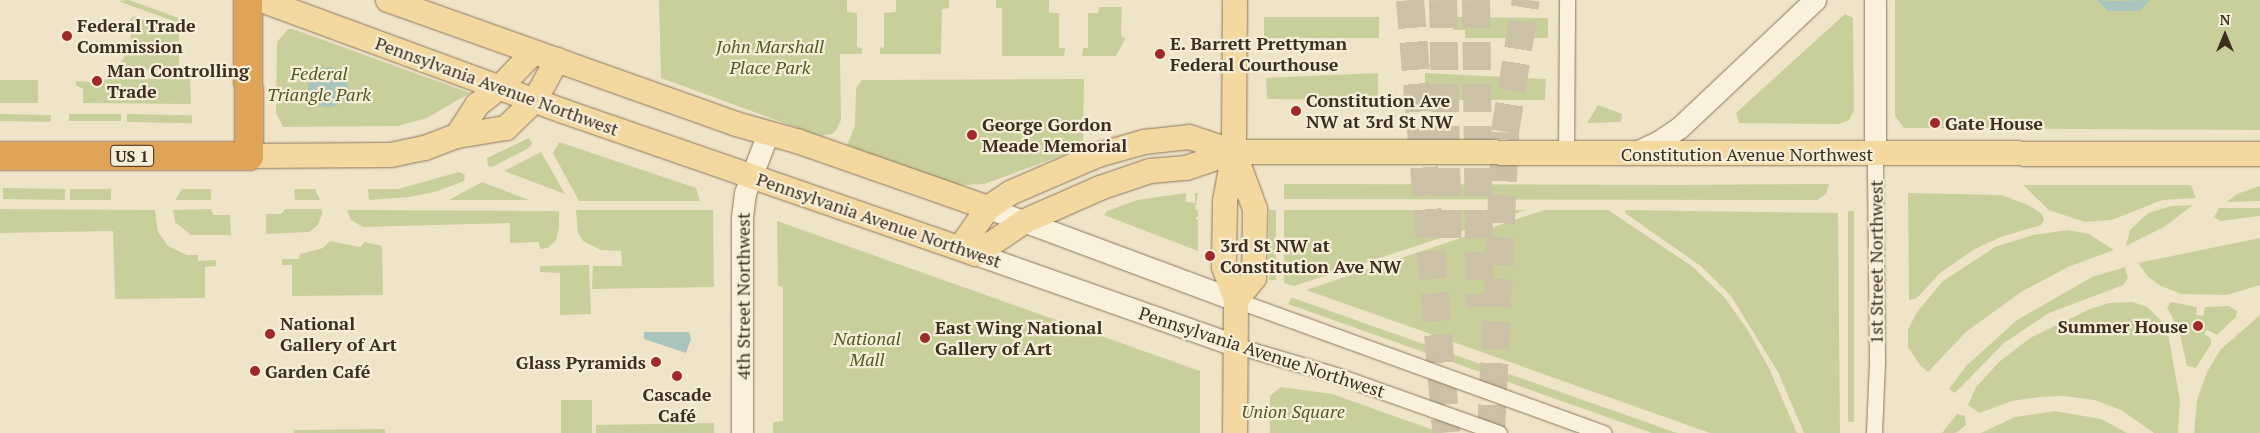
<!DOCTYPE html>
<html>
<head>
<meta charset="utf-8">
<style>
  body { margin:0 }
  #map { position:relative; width:2260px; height:433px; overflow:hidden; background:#f0e4c8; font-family:"PT Serif",serif }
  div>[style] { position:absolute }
  .green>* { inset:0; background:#c9cf9b; transform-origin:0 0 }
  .water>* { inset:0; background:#a9c4bc }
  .round { border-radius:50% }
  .highway-tunnel>* { height:28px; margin-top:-14px; transform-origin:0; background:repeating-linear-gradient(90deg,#ccc0a6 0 28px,transparent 0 42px) }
  .roads { filter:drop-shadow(0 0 1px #8d765c) drop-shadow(0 0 1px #8d765c) }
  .street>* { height:15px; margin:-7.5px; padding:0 7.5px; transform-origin:7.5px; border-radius:7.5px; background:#faf1dc }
  .secondary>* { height:21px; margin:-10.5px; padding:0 10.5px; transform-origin:10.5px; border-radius:10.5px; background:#faf1dc }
  .primary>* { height:24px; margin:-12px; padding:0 12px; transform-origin:12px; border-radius:12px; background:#f3d9a0 }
  .highway>* { height:28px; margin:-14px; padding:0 14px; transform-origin:14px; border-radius:14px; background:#e0a458 }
  .dots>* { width:14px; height:14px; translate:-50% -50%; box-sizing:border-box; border:2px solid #f7eed8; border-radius:50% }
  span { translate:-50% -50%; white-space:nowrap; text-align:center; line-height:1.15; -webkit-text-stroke:4.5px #f7eed8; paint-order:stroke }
  .shield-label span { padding:1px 4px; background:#f7eed8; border:1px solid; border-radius:4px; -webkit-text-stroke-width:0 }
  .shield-label { font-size:16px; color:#3d2e20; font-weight:700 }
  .poi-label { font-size:18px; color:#3d2e20; font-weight:700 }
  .left { translate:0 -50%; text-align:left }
  .right { translate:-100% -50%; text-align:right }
  .park-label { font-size:18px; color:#4d5a26; font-style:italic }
  .street-label { font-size:18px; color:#3d2e20 }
  .north { position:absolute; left:2200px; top:10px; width:50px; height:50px; -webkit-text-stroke:4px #f7eed8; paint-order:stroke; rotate:0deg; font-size:14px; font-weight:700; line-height:20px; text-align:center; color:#3d2e20 }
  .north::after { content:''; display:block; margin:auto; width:18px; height:22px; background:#3d2e20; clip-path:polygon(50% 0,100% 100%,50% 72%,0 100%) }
</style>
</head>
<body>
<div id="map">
  <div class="green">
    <div style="clip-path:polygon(129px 0,190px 22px,190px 27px,118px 1px)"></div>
    <div style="clip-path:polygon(659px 0,847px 0,847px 12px,857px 13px,857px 47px,862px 48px,862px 54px,840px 54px,841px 120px,837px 129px,832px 134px,820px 136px,661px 78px)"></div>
    <div style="clip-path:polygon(896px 0,949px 0,949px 8px,942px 9px,941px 54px,880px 54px,880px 48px,884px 47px,884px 13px,896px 12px)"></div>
    <div style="clip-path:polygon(996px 0,1049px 0,1049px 13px,1059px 13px,1059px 48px,1065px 48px,1064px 56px,1002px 56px,1002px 8px,996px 8px)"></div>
    <div style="clip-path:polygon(1895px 0,2260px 0,2260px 130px,1904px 128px,1895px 116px)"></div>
    <div style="clip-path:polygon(1099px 7px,1122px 7px,1121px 35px,1125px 39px,1116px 56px,1082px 56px,1083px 48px,1088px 48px,1088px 13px,1098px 13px)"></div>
    <div style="clip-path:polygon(1845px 14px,1853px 18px,1854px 111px,1849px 120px,1839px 124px,1739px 123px,1736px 113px)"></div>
    <div style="clip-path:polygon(134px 16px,179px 33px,179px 70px,125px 69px,121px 63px,130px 45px,136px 47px,136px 42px,131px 41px,129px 21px)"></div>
    <div style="left:1379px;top:17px;width:21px;height:115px;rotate:90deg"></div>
    <div style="clip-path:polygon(1453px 17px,1548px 18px,1548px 38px,1465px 38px,1465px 30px,1453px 30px)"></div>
    <div style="clip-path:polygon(288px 29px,293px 29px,470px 93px,427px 118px,398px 126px,283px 127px,276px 113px,277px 42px)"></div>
    <div style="clip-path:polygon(1378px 73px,1378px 100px,1267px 99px,1266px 78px)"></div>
    <div style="clip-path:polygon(1425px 73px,1546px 79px,1545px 100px,1425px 100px)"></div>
    <div style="clip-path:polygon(105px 79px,190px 79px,191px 104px,83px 103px,83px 89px,76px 85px,76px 81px,104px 83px)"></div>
    <div style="clip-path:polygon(1084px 79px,1083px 148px,984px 184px,958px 185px,847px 145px,855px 126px,856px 88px,862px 80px)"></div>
    <div style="left:0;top:80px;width:38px;height:23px"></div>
    <div style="clip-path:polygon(1598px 105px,1622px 114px,1621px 122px,1587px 123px)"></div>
    <div style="left:0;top:114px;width:51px;height:7px;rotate:1deg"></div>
    <div style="left:69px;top:114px;width:52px;height:7px"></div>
    <div style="left:127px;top:114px;width:65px;height:8px;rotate:1deg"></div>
    <div style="clip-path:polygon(529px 138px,532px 143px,529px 148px,492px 167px,488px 166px,487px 158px)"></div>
    <div style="clip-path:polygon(559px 142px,696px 188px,700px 201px,579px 201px,553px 153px)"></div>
    <div style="clip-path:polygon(541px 152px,565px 194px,504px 171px)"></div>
    <div style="clip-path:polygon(459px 172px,465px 175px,464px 181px,438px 191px,410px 197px,369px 200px,368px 189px,398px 189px)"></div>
    <div style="clip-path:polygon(482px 182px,529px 200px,449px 200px)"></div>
    <div style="clip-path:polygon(1284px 184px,1680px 185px,1829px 184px,1826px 194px,1817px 200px,1284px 199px)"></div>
    <div style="clip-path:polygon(2023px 185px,2191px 185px,2196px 198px,2162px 200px,2112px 220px,2085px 222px,2049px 210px)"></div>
    <div style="clip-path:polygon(2260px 186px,2260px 201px,2227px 202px,2237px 194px)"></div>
    <div style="left:3px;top:188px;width:62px;height:11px;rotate:1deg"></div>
    <div style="left:70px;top:189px;width:41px;height:11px"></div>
    <div style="clip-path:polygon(182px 189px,211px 189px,211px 200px,175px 200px)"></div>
    <div style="clip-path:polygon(294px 189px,315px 189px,320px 200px,295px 200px)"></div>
    <div style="clip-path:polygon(1186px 193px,1186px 202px,1195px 203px,1195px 193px,1198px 193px,1195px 210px,1198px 210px,1198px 217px,1195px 217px,1198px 221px,1198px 251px,1104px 215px,1107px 211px,1137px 200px)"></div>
    <div style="clip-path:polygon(1908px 193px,2002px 195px,2030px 206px,2042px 214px,2044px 220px,2041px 225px,2001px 237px,1973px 250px,1940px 273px,1917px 298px,1909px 300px)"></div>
    <div style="clip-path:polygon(2193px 205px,2164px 227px,2126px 246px,2130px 230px,2148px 213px,2171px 206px)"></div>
    <div style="clip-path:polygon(2219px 208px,2260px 208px,2260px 216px,2220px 221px,2214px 217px)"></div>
    <div style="clip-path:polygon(0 209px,155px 210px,158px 232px,168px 246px,187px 255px,198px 255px,198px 261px,216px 260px,216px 266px,205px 267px,205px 298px,115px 299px,113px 231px,0 233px)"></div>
    <div style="clip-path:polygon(211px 209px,214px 215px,230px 215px,231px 235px,191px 235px,175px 222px,173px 210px)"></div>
    <div style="clip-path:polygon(285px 209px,322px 209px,322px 214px,318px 225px,309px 232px,266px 234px,266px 214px,281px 214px)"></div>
    <div style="clip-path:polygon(347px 210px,559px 211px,559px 228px,556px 240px,548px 248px,540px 249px,539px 242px,510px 243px,510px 223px,363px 227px,351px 220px)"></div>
    <div style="clip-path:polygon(576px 210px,713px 210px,714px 287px,592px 289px,593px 266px,622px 266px,621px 251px,601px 250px,583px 241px,578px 233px)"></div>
    <div style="left:1269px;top:210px;width:7px;height:70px"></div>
    <div style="clip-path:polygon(1284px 210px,1526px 210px,1294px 286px,1284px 283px)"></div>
    <div style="clip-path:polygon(1544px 210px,1608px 210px,1693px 267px,1725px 298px,1747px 329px,1769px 368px,1797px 433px,1710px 433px,1306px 290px)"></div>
    <div style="clip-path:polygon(1626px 210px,1838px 213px,1840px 433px,1804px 433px,1778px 372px,1731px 296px,1702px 267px,1625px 213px)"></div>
    <div style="left:1848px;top:211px;width:6px;height:211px"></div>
    <div style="clip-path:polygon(777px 221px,1200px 371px,1200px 433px,773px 433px,773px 422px,783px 421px,783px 287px,778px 286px)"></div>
    <div style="clip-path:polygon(2068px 230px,2089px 234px,2114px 250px,2068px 267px,2021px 292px,1966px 332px,1928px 372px,1920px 365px,1908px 347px,1908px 330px,1917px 312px,1943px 281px,1995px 247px,2033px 235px)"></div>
    <div style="clip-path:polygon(2260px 238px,2260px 285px,2227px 295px,2181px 294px,2161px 286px,2148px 277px,2138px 263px)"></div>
    <div style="clip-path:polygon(330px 241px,360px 247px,365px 242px,382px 246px,383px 295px,292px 296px,292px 265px,282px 265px,282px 259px,299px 259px,300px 254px,323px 248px)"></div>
    <div style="clip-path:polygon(589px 265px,591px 314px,560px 315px,560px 273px,540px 272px,540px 266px)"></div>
    <div style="clip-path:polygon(2125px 267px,2128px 278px,2123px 285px,2049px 313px,2004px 343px,1955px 393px,1949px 389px,1966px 366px,2017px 320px,2092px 277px)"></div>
    <div style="clip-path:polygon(1291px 298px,1293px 298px,1677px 433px,1652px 433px,1288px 304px)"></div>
    <div style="clip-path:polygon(2133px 302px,2147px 307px,2161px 320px,2169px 338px,2180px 401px,2178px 433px,2154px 433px,2121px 410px,2094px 400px,2063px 396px,2040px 397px,2012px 401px,1979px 413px,1968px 405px,1976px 387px,1999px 362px,2030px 338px,2090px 309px,2109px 303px)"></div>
    <div style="clip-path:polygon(2171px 302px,2197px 307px,2196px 315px,2203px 316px,2205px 307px,2229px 306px,2237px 311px,2236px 317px,2217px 335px,2207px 330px,2204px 334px,2211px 339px,2211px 344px,2196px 368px,2187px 366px,2180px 335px,2189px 331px,2187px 327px,2178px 329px,2167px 307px)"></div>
    <div style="clip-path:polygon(2260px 315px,2260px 433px,2194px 433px,2197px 400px,2207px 372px,2220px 350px)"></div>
    <div style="clip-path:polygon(1281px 387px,1332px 394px,1442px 433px,1270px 433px,1270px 396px)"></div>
    <div style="left:561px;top:400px;width:31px;height:33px"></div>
    <div style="clip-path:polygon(2055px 411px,2101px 419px,2127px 433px,1981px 433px,2015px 417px)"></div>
    <div style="clip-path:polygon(1957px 414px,1965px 416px,1966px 425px,1956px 433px,1942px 433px)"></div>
    <div style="clip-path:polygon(714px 423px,714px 433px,596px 433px,596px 425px)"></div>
    <div style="clip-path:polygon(385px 429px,385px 433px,294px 433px,294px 430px)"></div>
  </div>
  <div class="water">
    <div style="clip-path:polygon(2097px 0,2113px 1px,2150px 0,2140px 11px,2108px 11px)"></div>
    <div class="round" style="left:308px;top:67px;width:40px;height:40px"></div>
    <div style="clip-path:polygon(644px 332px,689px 332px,691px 339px,686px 353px,644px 339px)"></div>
  </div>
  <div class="highway-tunnel">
    <div style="left:1410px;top:0;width:434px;rotate:85.2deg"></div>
    <div style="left:1443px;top:0;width:251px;rotate:88.9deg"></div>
    <div style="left:1476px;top:0;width:307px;rotate:89.3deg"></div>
    <div style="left:1491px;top:433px;width:301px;rotate:-87.3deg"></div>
    <div style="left:1505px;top:132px;width:134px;rotate:-81deg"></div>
  </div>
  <div class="roads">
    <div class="street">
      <div style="left:1566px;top:153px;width:153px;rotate:-89.6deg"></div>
      <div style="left:1236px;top:300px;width:391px;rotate:19.9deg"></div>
      <div style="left:1234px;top:345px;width:106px;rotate:16.4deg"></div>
      <div style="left:1336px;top:375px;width:173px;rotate:19.6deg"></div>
      <div style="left:1874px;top:433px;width:73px;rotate:-87.6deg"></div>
      <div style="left:1877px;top:360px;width:206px;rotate:-90.6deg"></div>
    </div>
    <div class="secondary">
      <div style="left:1875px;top:0;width:154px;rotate:90deg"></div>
      <div style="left:1634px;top:153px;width:26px;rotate:-25deg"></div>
      <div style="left:1658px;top:142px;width:25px;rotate:-34deg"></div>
      <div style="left:1679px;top:128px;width:187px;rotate:-43.3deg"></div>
      <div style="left:988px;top:208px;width:265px;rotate:20.4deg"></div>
      <div style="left:976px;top:254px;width:274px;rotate:19.4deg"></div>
      <div style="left:742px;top:433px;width:216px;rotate:-90deg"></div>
      <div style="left:742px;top:217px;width:24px;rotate:-83deg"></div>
      <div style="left:745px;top:193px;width:64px;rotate:-69deg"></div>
    </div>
    <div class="primary">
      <div style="left:261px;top:0;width:319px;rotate:20.2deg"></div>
      <div style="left:560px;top:110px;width:440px;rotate:19.1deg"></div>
      <div style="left:976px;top:254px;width:59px;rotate:-34deg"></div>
      <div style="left:1025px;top:221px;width:82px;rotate:-23.7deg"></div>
      <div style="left:1100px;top:188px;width:53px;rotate:-18.8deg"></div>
      <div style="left:1150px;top:171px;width:36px;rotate:-5deg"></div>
      <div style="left:1186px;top:168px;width:51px;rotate:-18.4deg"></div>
      <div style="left:1234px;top:152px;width:1026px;rotate:0.11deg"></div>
      <div style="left:388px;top:0;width:369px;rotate:19.6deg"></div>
      <div style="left:736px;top:124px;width:63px;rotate:15.6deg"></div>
      <div style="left:797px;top:141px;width:202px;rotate:19.3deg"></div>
      <div style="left:1235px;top:0;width:152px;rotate:90.4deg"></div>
      <div style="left:1234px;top:152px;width:50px;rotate:100.4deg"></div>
      <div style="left:1225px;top:201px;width:66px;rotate:90.9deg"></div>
      <div style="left:1224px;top:267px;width:35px;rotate:70deg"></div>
      <div style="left:1236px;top:300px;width:133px;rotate:90.4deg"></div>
      <div style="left:457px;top:136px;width:37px;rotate:-57deg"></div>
      <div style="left:477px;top:105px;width:31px;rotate:-38deg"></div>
      <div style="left:501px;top:86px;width:47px;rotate:-45.9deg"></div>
      <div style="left:1234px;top:152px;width:61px;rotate:69.8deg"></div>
      <div style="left:1255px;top:209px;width:69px;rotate:90.8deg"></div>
      <div style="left:1254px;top:278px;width:28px;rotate:129deg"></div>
      <div style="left:249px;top:156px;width:142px;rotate:-0.4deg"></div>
      <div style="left:391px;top:155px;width:35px;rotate:-12deg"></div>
      <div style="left:425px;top:148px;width:34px;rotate:-21deg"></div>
      <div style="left:457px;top:136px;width:50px;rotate:-9.3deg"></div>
      <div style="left:506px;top:128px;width:40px;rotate:-44deg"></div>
      <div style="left:535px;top:100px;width:46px;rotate:-61.2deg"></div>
      <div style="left:960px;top:248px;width:49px;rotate:-55deg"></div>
      <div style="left:988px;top:208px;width:27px;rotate:-34deg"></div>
      <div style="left:1010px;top:193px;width:96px;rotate:-23.4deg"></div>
      <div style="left:1098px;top:155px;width:48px;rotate:-15.8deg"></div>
      <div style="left:1144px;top:142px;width:45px;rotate:-6.3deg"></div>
      <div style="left:1189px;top:137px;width:47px;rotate:18.4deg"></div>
    </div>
    <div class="highway">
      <div style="left:0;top:156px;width:249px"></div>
      <div style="left:249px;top:156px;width:156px;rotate:-90.4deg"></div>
    </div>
  </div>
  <div class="dots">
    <div style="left:67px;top:36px;background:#9e2a2b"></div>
    <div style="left:1160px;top:54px;background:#9e2a2b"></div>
    <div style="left:97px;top:81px;background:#9e2a2b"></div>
    <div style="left:1296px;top:111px;background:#9e2a2b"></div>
    <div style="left:1935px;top:123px;background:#9e2a2b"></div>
    <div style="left:972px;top:135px;background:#9e2a2b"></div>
    <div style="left:1210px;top:256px;background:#9e2a2b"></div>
    <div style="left:2198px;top:326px;background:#9e2a2b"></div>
    <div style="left:270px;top:334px;background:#9e2a2b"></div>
    <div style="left:925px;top:338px;background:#9e2a2b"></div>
    <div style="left:656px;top:362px;background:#9e2a2b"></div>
    <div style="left:255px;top:371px;background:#9e2a2b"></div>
    <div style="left:677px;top:376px;background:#9e2a2b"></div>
  </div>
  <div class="shield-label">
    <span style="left:132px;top:156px">US 1</span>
  </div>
  <div class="poi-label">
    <span class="left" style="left:77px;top:36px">Federal Trade<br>Commission</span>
    <span class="left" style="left:1170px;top:54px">E. Barrett Prettyman<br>Federal Courthouse</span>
    <span class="left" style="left:107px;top:81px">Man Controlling<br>Trade</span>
    <span class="left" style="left:1306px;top:111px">Constitution Ave<br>NW at 3rd St NW</span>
    <span class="left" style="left:1945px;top:123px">Gate House</span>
    <span class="left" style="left:982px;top:135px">George Gordon<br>Meade Memorial</span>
    <span class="left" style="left:1220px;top:256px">3rd St NW at<br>Constitution Ave NW</span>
    <span class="left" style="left:280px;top:334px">National<br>Gallery of Art</span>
    <span class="right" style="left:2188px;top:326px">Summer House</span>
    <span class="left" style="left:935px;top:338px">East Wing National<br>Gallery of Art</span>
    <span class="right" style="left:646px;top:362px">Glass Pyramids</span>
    <span class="left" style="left:265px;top:371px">Garden Café</span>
    <span style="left:677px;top:405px">Cascade<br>Café</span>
  </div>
  <div class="park-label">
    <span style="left:770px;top:57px">John Marshall<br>Place Park</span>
    <span style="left:319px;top:84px">Federal<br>Triangle Park</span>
    <span style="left:867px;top:349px">National<br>Mall</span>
    <span style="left:1293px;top:411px">Union Square</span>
  </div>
  <div class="street-label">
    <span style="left:497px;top:86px;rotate:20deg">Pennsylvania Avenue Northwest</span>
    <span style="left:1747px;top:154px">Constitution Avenue Northwest</span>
    <span style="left:879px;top:220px;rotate:19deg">Pennsylvania Avenue Northwest</span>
    <span style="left:1876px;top:262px;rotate:-90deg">1st Street Northwest</span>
    <span style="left:743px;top:296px;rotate:-90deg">4th Street Northwest</span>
    <span style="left:1262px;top:352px;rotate:18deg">Pennsylvania Avenue Northwest</span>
  </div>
  <div class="north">N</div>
</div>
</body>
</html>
